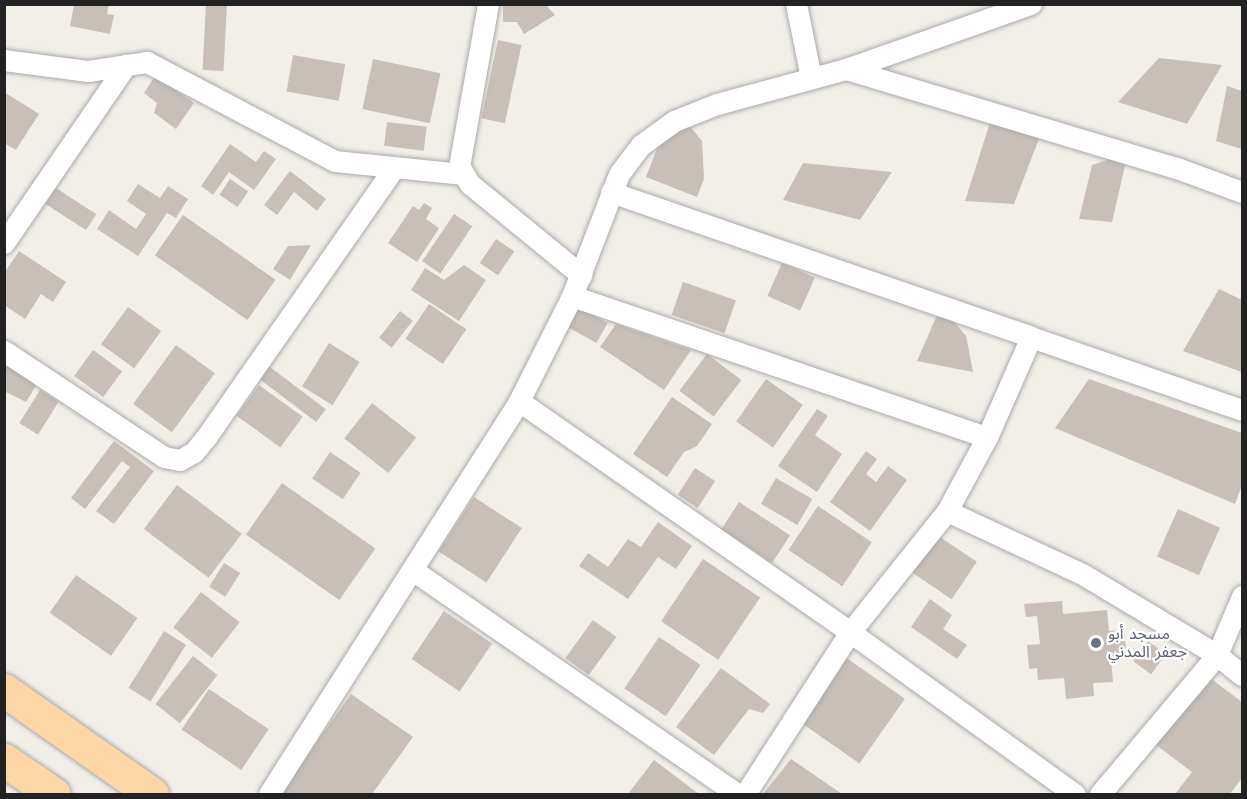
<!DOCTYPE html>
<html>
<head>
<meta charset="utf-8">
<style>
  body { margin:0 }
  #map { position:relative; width:1247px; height:799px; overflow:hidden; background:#f2efe9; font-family:"Work Sans","Noto Sans Arabic",sans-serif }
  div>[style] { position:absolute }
  .building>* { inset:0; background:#c7bfb8; transform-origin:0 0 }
  .roads { filter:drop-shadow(0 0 2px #a9a9a9) drop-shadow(0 0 2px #a9a9a9) }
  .minor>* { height:21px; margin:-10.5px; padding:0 10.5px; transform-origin:10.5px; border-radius:10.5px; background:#fff }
  .primary>* { height:33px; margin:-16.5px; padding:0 16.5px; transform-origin:16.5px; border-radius:16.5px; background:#fcd6a4 }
  .dots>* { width:16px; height:16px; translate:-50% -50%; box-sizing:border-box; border:3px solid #fff; border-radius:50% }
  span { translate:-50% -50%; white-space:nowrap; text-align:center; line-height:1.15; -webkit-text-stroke:4.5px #fff; paint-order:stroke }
  .worship-label { font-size:16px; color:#5b616d }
  .left { translate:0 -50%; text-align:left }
  .frame { position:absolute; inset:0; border:6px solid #222; pointer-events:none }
</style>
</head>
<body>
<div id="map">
  <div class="building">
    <div style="clip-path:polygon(82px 4px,109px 4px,107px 14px,114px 15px,110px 34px,70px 26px,74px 5px)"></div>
    <div style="left:206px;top:4px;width:21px;height:66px;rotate:3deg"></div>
    <div style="clip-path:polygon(503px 4px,545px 4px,555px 15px,524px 34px,517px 22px,503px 22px)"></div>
    <div style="left:498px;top:40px;width:24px;height:80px;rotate:12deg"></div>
    <div style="left:293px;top:55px;width:53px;height:37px;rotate:10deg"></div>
    <div style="clip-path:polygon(1159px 58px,1222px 65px,1187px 124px,1118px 102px)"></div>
    <div style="left:373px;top:59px;width:69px;height:51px;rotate:12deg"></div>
    <div style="clip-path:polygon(155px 76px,194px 103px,176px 129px,154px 113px,157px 103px,144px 93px)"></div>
    <div style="clip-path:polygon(1227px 86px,1242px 91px,1242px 149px,1216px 141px)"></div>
    <div style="clip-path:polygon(4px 92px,39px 114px,16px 150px,4px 143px)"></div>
    <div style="clip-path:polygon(993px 113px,1043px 128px,1014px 204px,965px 201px)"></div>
    <div style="left:387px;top:122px;width:40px;height:24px;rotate:7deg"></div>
    <div style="clip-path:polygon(688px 124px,702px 141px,704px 179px,697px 197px,646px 177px,662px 136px)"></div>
    <div style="clip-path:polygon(230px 144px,256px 162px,264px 151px,276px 159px,254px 190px,229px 172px,213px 195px,201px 186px)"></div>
    <div style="clip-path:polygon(1128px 153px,1112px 222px,1079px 219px,1092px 165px)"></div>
    <div style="clip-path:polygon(803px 163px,892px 172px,860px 220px,783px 200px)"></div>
    <div style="clip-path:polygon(290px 171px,326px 199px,317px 211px,294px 192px,277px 215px,264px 205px)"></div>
    <div style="left:230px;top:179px;width:22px;height:19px;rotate:34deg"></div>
    <div style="clip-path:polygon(138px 184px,160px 198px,168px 186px,188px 199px,176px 218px,167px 213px,138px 256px,97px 229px,109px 210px,136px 229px,146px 214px,127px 201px)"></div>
    <div style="left:56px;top:188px;width:48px;height:19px;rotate:33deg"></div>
    <div style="clip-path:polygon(424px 203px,432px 208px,426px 219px,439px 228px,417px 262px,388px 243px,413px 206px,419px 210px)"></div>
    <div style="left:454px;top:214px;width:22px;height:57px;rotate:34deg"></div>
    <div style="left:183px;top:215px;width:113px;height:49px;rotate:35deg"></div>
    <div style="left:496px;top:239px;width:22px;height:29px;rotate:34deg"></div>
    <div style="clip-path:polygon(311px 245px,290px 280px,273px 269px,288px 246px)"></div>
    <div style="clip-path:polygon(19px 251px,66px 282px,53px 302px,41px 294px,25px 319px,4px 305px,4px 273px)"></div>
    <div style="left:782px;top:263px;width:36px;height:36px;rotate:24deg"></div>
    <div style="clip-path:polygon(464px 265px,486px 280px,459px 321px,411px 290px,425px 268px,444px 280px)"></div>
    <div style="left:683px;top:282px;width:56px;height:35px;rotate:19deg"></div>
    <div style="clip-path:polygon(1219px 289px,1242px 300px,1242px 372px,1183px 351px)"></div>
    <div style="left:429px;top:304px;width:45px;height:42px;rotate:34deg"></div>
    <div style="left:577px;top:306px;width:35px;height:23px;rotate:29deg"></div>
    <div style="clip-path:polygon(941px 306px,966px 336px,973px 372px,917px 361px)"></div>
    <div style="left:128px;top:307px;width:41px;height:46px;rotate:36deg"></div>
    <div style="left:400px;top:311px;width:16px;height:34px;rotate:38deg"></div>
    <div style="clip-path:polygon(616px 324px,691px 350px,664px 390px,600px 347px)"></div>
    <div style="left:329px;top:343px;width:36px;height:51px;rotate:32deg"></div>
    <div style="left:176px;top:345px;width:48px;height:73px;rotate:36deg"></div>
    <div style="left:93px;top:350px;width:36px;height:32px;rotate:36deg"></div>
    <div style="left:707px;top:354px;width:43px;height:46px;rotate:37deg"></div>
    <div style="clip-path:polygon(4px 362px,37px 384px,26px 402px,4px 391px)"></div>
    <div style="left:266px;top:364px;width:75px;height:16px;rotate:37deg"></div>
    <div style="left:766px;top:379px;width:45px;height:52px;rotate:35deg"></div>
    <div style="clip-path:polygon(1089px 379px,1242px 433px,1242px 485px,1235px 504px,1055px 428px)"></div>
    <div style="left:259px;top:385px;width:54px;height:38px;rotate:36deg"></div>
    <div style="left:40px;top:390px;width:22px;height:39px;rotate:32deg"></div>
    <div style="clip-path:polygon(672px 397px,712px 424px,697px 446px,684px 452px,667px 477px,633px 454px)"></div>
    <div style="left:372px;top:403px;width:56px;height:45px;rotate:38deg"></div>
    <div style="clip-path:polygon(817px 409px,828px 416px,815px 435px,842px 454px,817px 492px,778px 466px)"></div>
    <div style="clip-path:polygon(114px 441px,154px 471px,114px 524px,96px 511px,130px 467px,122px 461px,85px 509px,71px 498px)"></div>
    <div style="clip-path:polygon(866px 451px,877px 459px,866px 474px,876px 482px,888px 466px,907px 480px,870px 531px,830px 502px)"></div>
    <div style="left:330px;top:452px;width:37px;height:32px;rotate:34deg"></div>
    <div style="left:695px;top:468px;width:24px;height:32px;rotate:33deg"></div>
    <div style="left:776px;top:478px;width:42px;height:30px;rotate:30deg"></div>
    <div style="left:282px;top:483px;width:114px;height:63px;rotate:35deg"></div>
    <div style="left:177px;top:485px;width:81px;height:55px;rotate:37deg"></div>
    <div style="left:474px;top:497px;width:57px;height:65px;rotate:33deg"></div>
    <div style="left:739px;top:502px;width:61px;height:33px;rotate:33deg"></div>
    <div style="left:818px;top:506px;width:65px;height:53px;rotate:34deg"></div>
    <div style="left:1178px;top:509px;width:46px;height:52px;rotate:24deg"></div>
    <div style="clip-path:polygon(658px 522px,692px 546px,676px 569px,658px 557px,628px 599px,579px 566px,588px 553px,608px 567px,628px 539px,641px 547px)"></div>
    <div style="left:937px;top:535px;width:48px;height:45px;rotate:34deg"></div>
    <div style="left:703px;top:559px;width:69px;height:75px;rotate:34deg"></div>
    <div style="left:224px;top:563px;width:19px;height:28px;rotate:32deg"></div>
    <div style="left:76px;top:575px;width:75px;height:46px;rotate:35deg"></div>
    <div style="left:201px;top:592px;width:49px;height:45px;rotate:38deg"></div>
    <div style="clip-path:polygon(930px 599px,952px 615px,943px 629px,967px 645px,957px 659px,911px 627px)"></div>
    <div style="clip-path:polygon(1062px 601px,1063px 614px,1107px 610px,1109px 631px,1124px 630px,1127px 658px,1111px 660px,1113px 682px,1093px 683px,1094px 696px,1066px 699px,1064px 678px,1038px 680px,1037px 668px,1029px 669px,1027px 645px,1040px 644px,1037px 616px,1026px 617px,1024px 604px)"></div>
    <div style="left:444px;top:611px;width:58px;height:58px;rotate:34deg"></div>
    <div style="left:593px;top:620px;width:29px;height:47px;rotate:36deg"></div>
    <div style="left:164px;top:631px;width:26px;height:67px;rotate:32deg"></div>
    <div style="left:659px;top:637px;width:50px;height:62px;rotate:34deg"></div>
    <div style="left:1148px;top:641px;width:22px;height:25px;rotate:36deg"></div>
    <div style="left:193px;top:656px;width:31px;height:61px;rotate:38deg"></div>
    <div style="left:845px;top:657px;width:73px;height:79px;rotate:35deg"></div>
    <div style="clip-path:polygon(721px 668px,770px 704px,763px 713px,749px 709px,714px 755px,676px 727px)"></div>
    <div style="clip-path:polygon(1202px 672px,1242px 702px,1242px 778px,1230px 794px,1175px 794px,1192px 772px,1151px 741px)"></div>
    <div style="left:209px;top:689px;width:72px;height:49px;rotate:34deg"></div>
    <div style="clip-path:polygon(351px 694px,413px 737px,372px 794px,280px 794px)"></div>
    <div style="clip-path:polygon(791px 759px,842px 794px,763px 794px)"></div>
    <div style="clip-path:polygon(654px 760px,699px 794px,628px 794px)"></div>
  </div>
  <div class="roads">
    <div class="minor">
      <div style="left:488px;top:4px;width:165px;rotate:100.1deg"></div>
      <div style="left:459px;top:166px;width:21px;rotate:59deg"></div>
      <div style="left:470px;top:184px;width:144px;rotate:39.3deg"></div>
      <div style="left:796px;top:4px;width:76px;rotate:78.5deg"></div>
      <div style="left:4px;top:60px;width:85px;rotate:7.5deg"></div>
      <div style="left:88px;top:71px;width:60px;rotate:-8.7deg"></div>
      <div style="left:147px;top:62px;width:212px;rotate:27.8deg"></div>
      <div style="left:335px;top:161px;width:129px;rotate:5.8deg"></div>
      <div style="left:846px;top:69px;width:345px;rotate:16.7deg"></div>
      <div style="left:1177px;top:168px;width:69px;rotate:20.3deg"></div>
      <div style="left:611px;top:192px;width:444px;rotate:19deg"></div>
      <div style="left:1031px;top:337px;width:109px;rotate:113.7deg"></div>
      <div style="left:4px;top:243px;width:216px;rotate:-55.6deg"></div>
      <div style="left:572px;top:296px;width:438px;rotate:18.8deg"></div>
      <div style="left:987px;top:437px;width:84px;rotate:118.4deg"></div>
      <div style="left:947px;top:511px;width:155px;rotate:128.7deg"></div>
      <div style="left:850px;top:632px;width:193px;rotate:122.9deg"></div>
      <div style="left:1031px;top:337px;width:223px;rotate:19.1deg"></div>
      <div style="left:4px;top:351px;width:192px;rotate:33.5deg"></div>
      <div style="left:164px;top:457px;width:16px;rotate:11deg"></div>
      <div style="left:180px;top:460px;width:16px;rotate:-30deg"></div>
      <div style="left:194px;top:452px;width:21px;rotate:-51deg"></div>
      <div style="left:207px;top:436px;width:325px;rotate:-55.1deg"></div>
      <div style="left:519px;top:401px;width:404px;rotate:34.9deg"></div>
      <div style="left:850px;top:632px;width:277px;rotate:35.8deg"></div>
      <div style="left:947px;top:511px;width:151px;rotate:25deg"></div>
      <div style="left:1084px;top:575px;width:155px;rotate:31deg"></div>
      <div style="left:1217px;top:655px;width:32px;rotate:39deg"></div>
      <div style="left:414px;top:571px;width:393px;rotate:34.6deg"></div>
      <div style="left:269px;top:794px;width:466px;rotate:-57.5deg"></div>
      <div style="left:519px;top:401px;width:118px;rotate:-63.2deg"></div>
      <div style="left:572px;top:296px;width:131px;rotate:-68.9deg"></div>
      <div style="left:619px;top:174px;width:36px;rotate:-53deg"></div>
      <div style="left:641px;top:145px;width:41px;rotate:-36deg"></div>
      <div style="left:674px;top:121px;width:46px;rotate:-21.6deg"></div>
      <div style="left:717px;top:104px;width:134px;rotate:-15.2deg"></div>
      <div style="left:846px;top:69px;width:196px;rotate:-19.4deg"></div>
      <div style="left:1100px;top:794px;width:182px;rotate:-49.9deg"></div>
      <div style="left:1217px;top:655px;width:64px;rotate:-67deg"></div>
    </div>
    <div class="primary">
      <div style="left:4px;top:690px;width:181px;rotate:35.1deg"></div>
      <div style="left:4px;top:760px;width:60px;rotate:34.2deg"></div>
    </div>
  </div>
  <div class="dots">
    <div style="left:1096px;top:643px;background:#6b7280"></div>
  </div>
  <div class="worship-label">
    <span class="left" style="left:1108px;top:643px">مسجد أبو<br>جعفر المدني</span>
  </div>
  <div class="frame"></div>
</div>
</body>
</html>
